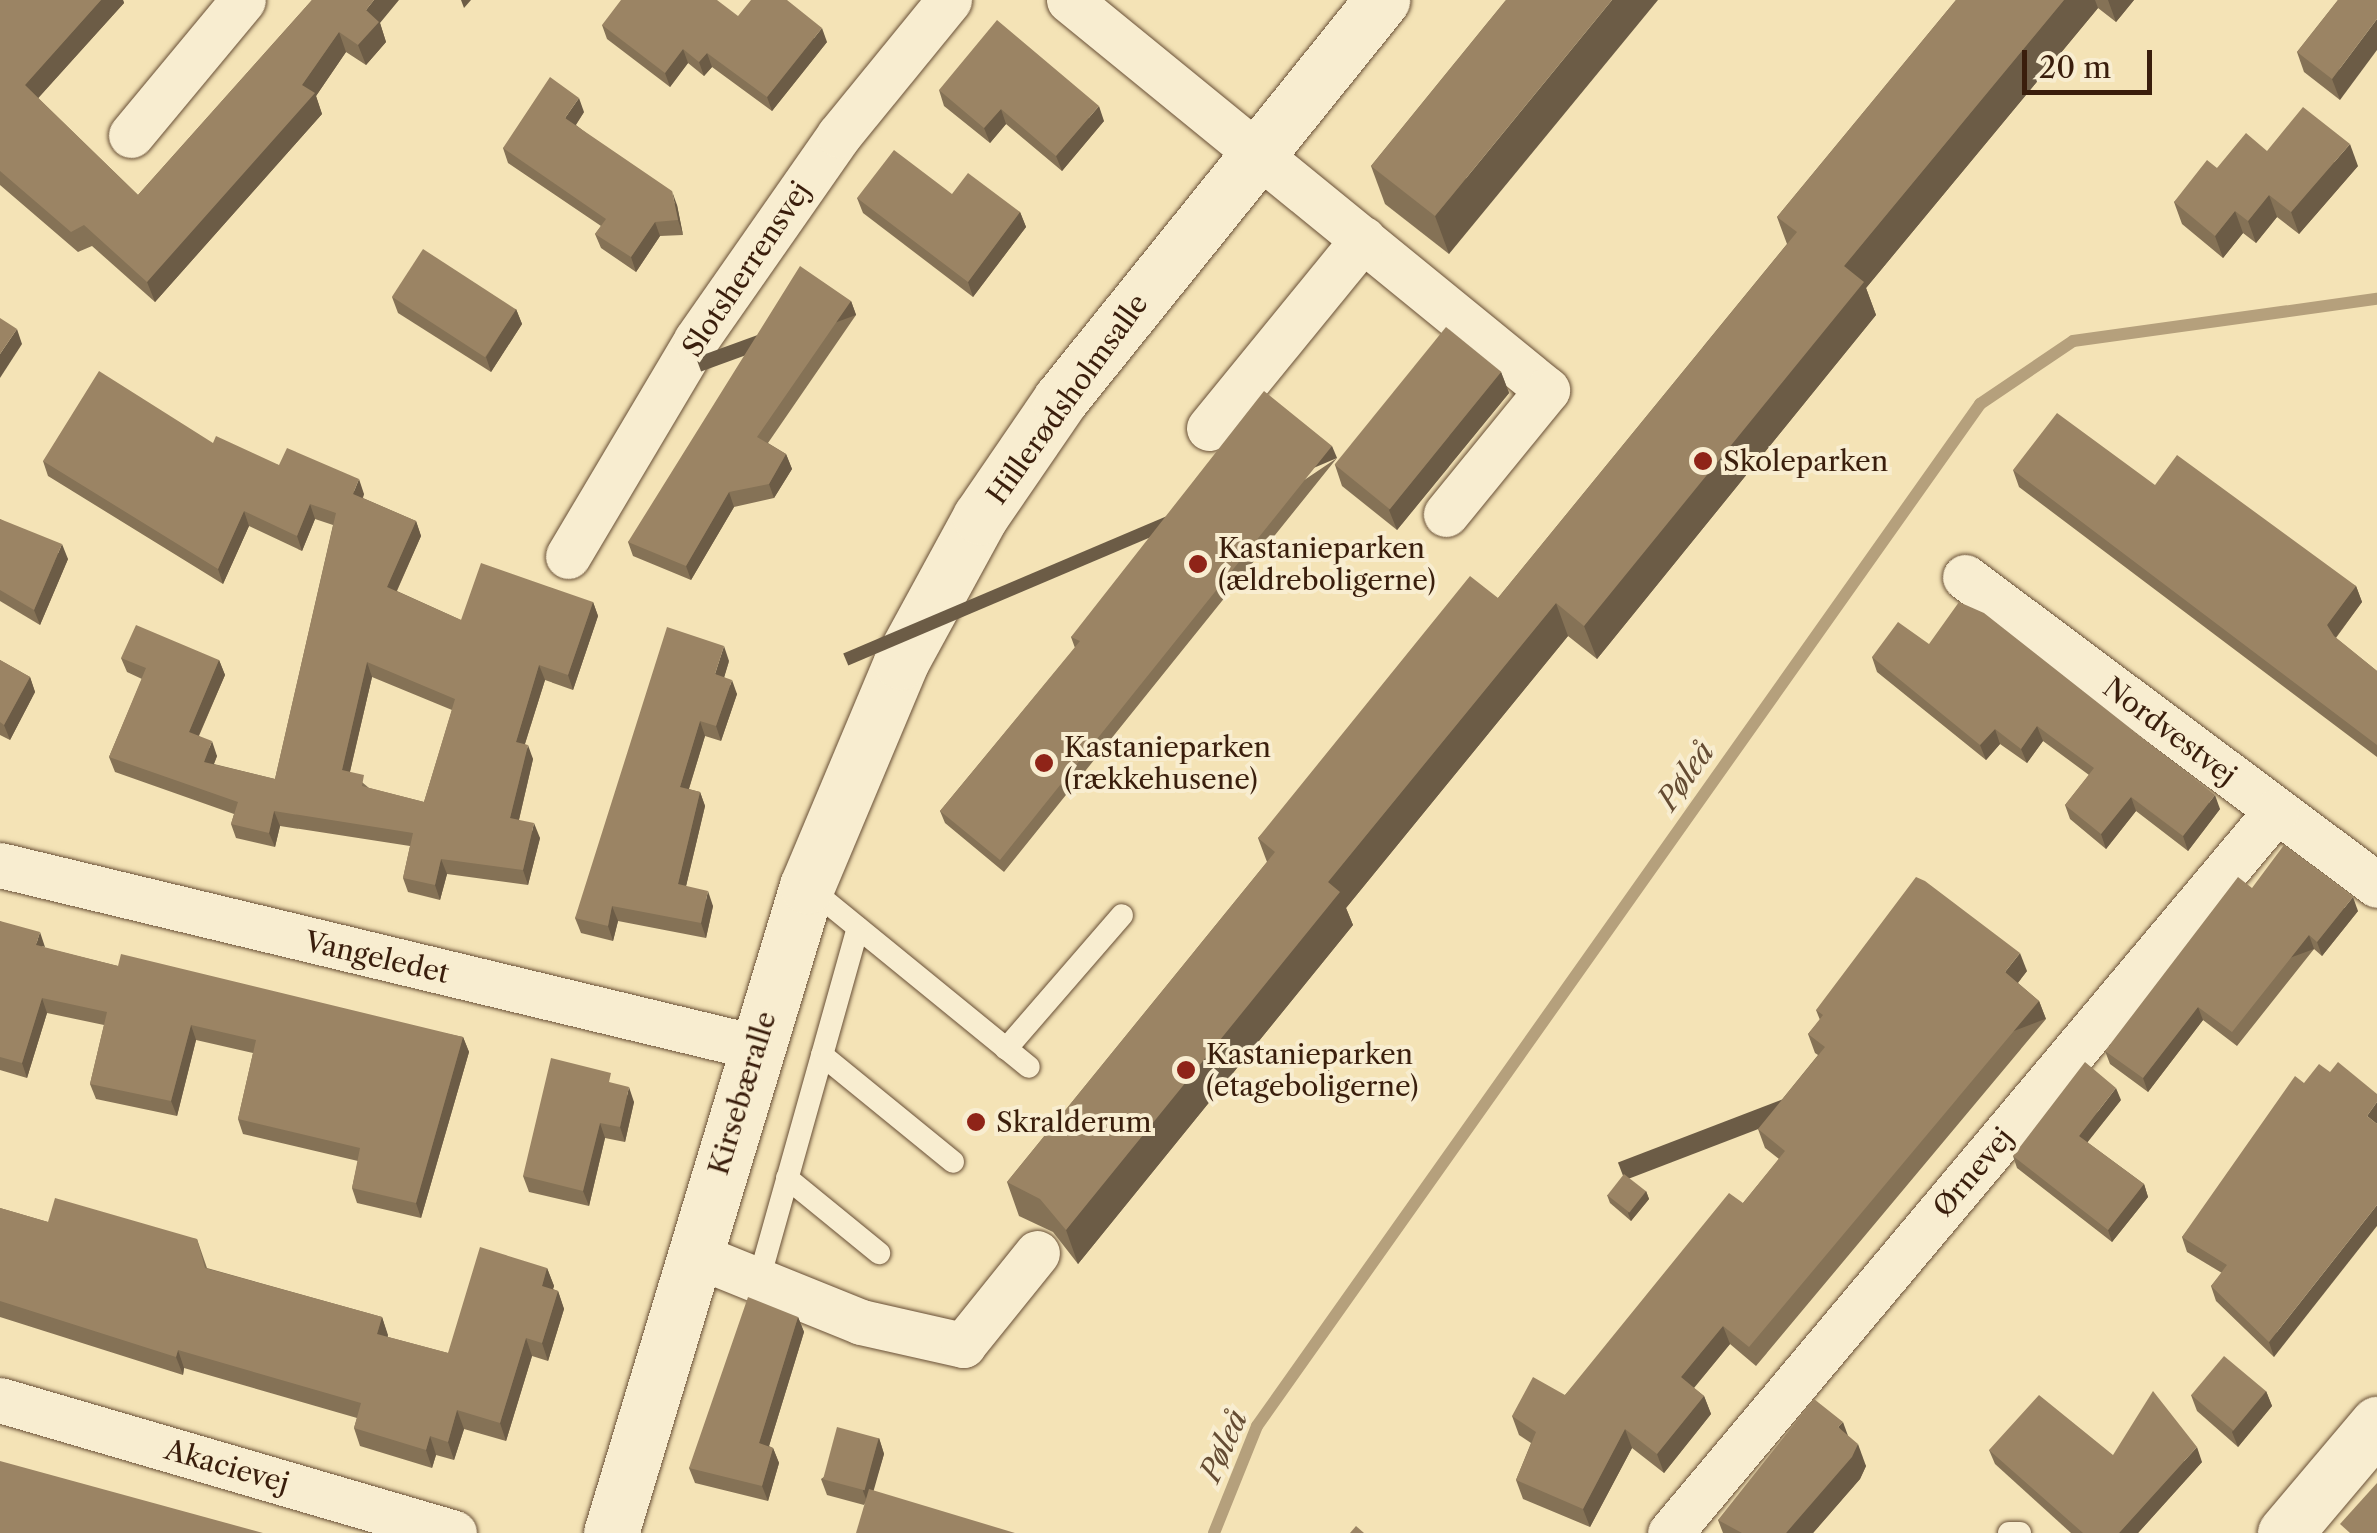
<!DOCTYPE html>
<html>
<head>
<meta charset="utf-8">
<style>
  body { margin:0 }
  #map { position:relative; width:2377px; height:1533px; overflow:hidden; background:#f4e3b6; font-family:"Libre Caslon Text",serif }
  div>[style] { position:absolute }
  .stream>* { height:12px; margin:-6px; padding:0 6px; transform-origin:6px; border-radius:6px; background:#b5a07c }
  .roads { filter:drop-shadow(0 0 2px #684f36) drop-shadow(0 0 2px #684f36) }
  .lane>* { height:22px; margin:-11px; padding:0 11px; transform-origin:11px; border-radius:11px; background:#f8edd0 }
  .street>* { height:45px; margin:-22.5px; padding:0 22.5px; transform-origin:22.5px; border-radius:22.5px; background:#f8edd0 }
  .secondary>* { height:55px; margin:-27.5px; padding:0 27.5px; transform-origin:27.5px; border-radius:27.5px; background:#f8edd0 }
  .wall>* { inset:0; background:#857256 }
  .shaded-wall>* { inset:0; background:#6c5c46; transform-origin:0 0 }
  .building>* { inset:0; background:#9b8464; transform-origin:0 0 }
  .dots>* { width:28px; height:28px; translate:-50% -50%; box-sizing:border-box; border:5px solid #f8edd0; border-radius:50% }
  span { translate:-50% -50%; white-space:nowrap; text-align:center; line-height:1.15; -webkit-text-stroke:8px #f8edd0; paint-order:stroke }
  .street-label { font-size:28px; color:#3a1e0c }
  .poi-label { font-size:28px; color:#3a1e0c }
  .left { translate:0 -50%; text-align:left }
  .water-label { font-size:30px; color:#654c33; font-style:italic }
  .scale { position:absolute; left:2022px; top:50px; width:130px; height:45px; box-sizing:border-box; border:5px solid #3a1e0c; border-top:0; padding-left:12px; font-size:30px; line-height:35px; white-space:nowrap; color:#3a1e0c; -webkit-text-stroke:8px #f8edd0; paint-order:stroke }
</style>
</head>
<body>
<div id="map">
  <div class="stream">
    <div style="left:1214px;top:1533px;width:115px;rotate:-68.1deg"></div>
    <div style="left:1257px;top:1426px;width:1252px;rotate:-54.72deg"></div>
    <div style="left:1980px;top:404px;width:112px;rotate:-34.1deg"></div>
    <div style="left:2073px;top:341px;width:307px;rotate:-7.9deg"></div>
  </div>
  <div class="roads">
    <div class="lane">
      <div style="left:807px;top:886px;width:286px;rotate:39.2deg"></div>
      <div style="left:1006px;top:1049px;width:177px;rotate:-49.1deg"></div>
      <div style="left:822px;top:1055px;width:169px;rotate:39.2deg"></div>
      <div style="left:787px;top:1178px;width:119px;rotate:39.2deg"></div>
      <div style="left:758px;top:1283px;width:369px;rotate:-74.3deg"></div>
      <div style="left:2009px;top:1533px;width:11px"></div>
    </div>
    <div class="street">
      <div style="left:1069px;top:0;width:617px;rotate:39.21deg"></div>
      <div style="left:1547px;top:390px;width:160px;rotate:129.2deg"></div>
      <div style="left:131px;top:135px;width:175px;rotate:-50.3deg"></div>
      <div style="left:1209px;top:428px;width:244px;rotate:-50.8deg"></div>
      <div style="left:568px;top:556px;width:251px;rotate:-59.3deg"></div>
      <div style="left:696px;top:340px;width:250px;rotate:-55.1deg"></div>
      <div style="left:839px;top:135px;width:174px;rotate:-50.8deg"></div>
      <div style="left:1965px;top:577px;width:514px;rotate:36.78deg"></div>
      <div style="left:0;top:865px;width:777px;rotate:13.55deg"></div>
      <div style="left:693px;top:1254px;width:181px;rotate:22deg"></div>
      <div style="left:861px;top:1322px;width:105px;rotate:12.7deg"></div>
      <div style="left:963px;top:1345px;width:118px;rotate:-51.2deg"></div>
      <div style="left:0;top:1400px;width:473px;rotate:16.3deg"></div>
      <div style="left:1670px;top:1533px;width:943px;rotate:-49.99deg"></div>
    </div>
    <div class="secondary">
      <div style="left:611px;top:1533px;width:676px;rotate:-73.15deg"></div>
      <div style="left:807px;top:886px;width:243px;rotate:-67.2deg"></div>
      <div style="left:901px;top:662px;width:165px;rotate:-61.4deg"></div>
      <div style="left:980px;top:517px;width:142px;rotate:-55.6deg"></div>
      <div style="left:1060px;top:400px;width:514px;rotate:-51.17deg"></div>
      <div style="left:2285px;top:1533px;width:143px;rotate:-49.8deg"></div>
    </div>
  </div>
  <div class="wall">
    <div style="clip-path:polygon(0 0,123px 0,124px 3px,38px 98px,138px 195px,312px 0,380px 23px,386px 42px,366px 65px,346px 52px,316px 96px,322px 114px,155px 302px,92px 246px,78px 252px,0 185px)"></div>
    <div style="clip-path:polygon(1506px 0,1449px 254px,1385px 204px,1371px 166px)"></div>
    <div style="clip-path:polygon(1956px 0,2134px 0,2116px 22px,2098px 8px,1866px 288px,1876px 315px,1597px 659px,1568px 636px,1346px 908px,1353px 925px,1078px 1264px,1053px 1232px,1019px 1216px,1007px 1182px,1267px 862px,1258px 838px,1498px 598px,1787px 244px,1777px 217px)"></div>
    <div style="clip-path:polygon(2338px 0,2340px 100px,2304px 72px,2297px 52px)"></div>
    <div style="clip-path:polygon(738px 16px,827px 42px,772px 111px,712px 67px,704px 76px,688px 63px,670px 87px,607px 39px,602px 25px)"></div>
    <div style="clip-path:polygon(939px 90px,1104px 121px,1062px 171px,1006px 124px,990px 143px,944px 106px)"></div>
    <div style="clip-path:polygon(584px 112px,576px 125px,677px 205px,683px 235px,660px 236px,636px 272px,601px 248px,595px 234px,601px 226px,508px 163px,503px 148px)"></div>
    <div style="clip-path:polygon(2267px 151px,2358px 166px,2299px 234px,2277px 217px,2256px 243px,2243px 233px,2223px 258px,2182px 224px,2174px 202px,2217px 168px)"></div>
    <div style="clip-path:polygon(952px 194px,1020px 212px,1026px 227px,973px 297px,863px 213px,857px 198px)"></div>
    <div style="clip-path:polygon(392px 297px,516px 309px,522px 324px,491px 372px,398px 313px)"></div>
    <div style="clip-path:polygon(851px 301px,856px 315px,768px 443px,786px 454px,792px 469px,774px 498px,734px 507px,691px 580px,633px 556px,628px 542px)"></div>
    <div style="clip-path:polygon(1501px 372px,1509px 393px,1397px 530px,1342px 486px,1335px 465px)"></div>
    <div style="clip-path:polygon(evenodd,213px 443px,364px 494px,363px 498px,416px 521px,421px 536px,397px 591px,461px 620px,593px 602px,598px 616px,573px 690px,545px 680px,525px 744px,533px 759px,519px 820px,540px 838px,528px 885px,447px 874px,440px 900px,408px 892px,403px 878px,410px 846px,280px 826px,275px 847px,236px 838px,231px 824px,234px 814px,115px 772px,109px 757px,142px 679px,127px 672px,121px 658px,219px 660px,225px 675px,199px 736px,217px 756px,214px 764px,275px 779px,333px 525px,315px 519px,302px 551px,249px 526px,223px 584px,48px 476px,43px 461px,213px 443px,372px 677px,452px 710px,424px 802px,369px 788px,350px 772px,372px 677px)"></div>
    <div style="clip-path:polygon(1337px 458px,1004px 872px,945px 823px,940px 811px,1075px 648px,1071px 637px)"></div>
    <div style="clip-path:polygon(2013px 470px,2155px 485px,2356px 586px,2362px 602px,2336px 638px,2377px 671px,2377px 757px,2019px 487px)"></div>
    <div style="clip-path:polygon(0 519px,68px 559px,40px 625px,0 601px)"></div>
    <div style="clip-path:polygon(1929px 644px,2220px 809px,2188px 851px,2136px 811px,2106px 849px,2070px 819px,2065px 805px,2089px 775px,2043px 741px,2027px 763px,2000px 744px,1986px 760px,1877px 672px,1872px 657px)"></div>
    <div style="clip-path:polygon(0 660px,30px 677px,35px 692px,10px 740px,0 735px)"></div>
    <div style="clip-path:polygon(729px 661px,724px 677px,737px 694px,721px 741px,705px 736px,689px 789px,700px 792px,705px 806px,686px 886px,713px 906px,706px 938px,618px 921px,613px 941px,581px 933px,575px 918px)"></div>
    <div style="clip-path:polygon(2252px 888px,2358px 911px,2322px 956px,2314px 949px,2237px 1046px,2203px 1020px,2148px 1092px,2110px 1064px,2105px 1051px)"></div>
    <div style="clip-path:polygon(0 921px,45px 948px,118px 966px,463px 1037px,469px 1052px,421px 1218px,357px 1203px,352px 1188px,358px 1161px,243px 1134px,238px 1119px,253px 1053px,196px 1040px,177px 1116px,96px 1099px,90px 1084px,104px 1025px,47px 1013px,27px 1078px,0 1070px)"></div>
    <div style="clip-path:polygon(2027px 971px,2018px 983px,2039px 1001px,2046px 1019px,1756px 1366px,1730px 1344px,1694px 1388px,1704px 1396px,1711px 1414px,1664px 1473px,1632px 1448px,1590px 1527px,1523px 1499px,1516px 1480px,1531px 1443px,1519px 1435px,1512px 1416px,1565px 1395px,1743px 1203px,1779px 1159px,1765px 1148px,1758px 1129px,1818px 1055px,1815px 1053px,1808px 1034px,1820px 1020px,1816px 1010px)"></div>
    <div style="clip-path:polygon(2304px 1083px,2274px 1357px,2216px 1301px,2211px 1286px,2222px 1273px,2187px 1252px,2182px 1237px)"></div>
    <div style="clip-path:polygon(615px 1084px,634px 1102px,625px 1142px,605px 1138px,589px 1206px,529px 1192px,523px 1176px)"></div>
    <div style="clip-path:polygon(2121px 1100px,2087px 1142px,2144px 1184px,2148px 1197px,2112px 1242px,2017px 1168px,2013px 1156px)"></div>
    <div style="clip-path:polygon(1646px 1191px,1649px 1199px,1631px 1221px,1610px 1203px,1607px 1195px)"></div>
    <div style="clip-path:polygon(0 1208px,48px 1222px,197px 1239px,207px 1268px,382px 1317px,388px 1337px,448px 1353px,547px 1268px,554px 1286px,553px 1289px,558px 1291px,564px 1309px,548px 1361px,532px 1356px,506px 1441px,464px 1429px,454px 1460px,436px 1455px,432px 1468px,360px 1446px,354px 1428px,357px 1418px,184px 1368px,183px 1375px,0 1317px)"></div>
    <div style="clip-path:polygon(798px 1317px,804px 1332px,769px 1446px,773px 1448px,779px 1463px,768px 1501px,695px 1483px,689px 1468px)"></div>
    <div style="clip-path:polygon(2266px 1391px,2272px 1406px,2238px 1447px,2197px 1411px,2191px 1395px)"></div>
    <div style="clip-path:polygon(1849px 1437px,1866px 1466px,1860px 1479px,1813px 1533px,1723px 1533px,1718px 1520px)"></div>
    <div style="clip-path:polygon(879px 1438px,884px 1454px,873px 1490px,864px 1505px,827px 1495px,821px 1479px)"></div>
    <div style="clip-path:polygon(1989px 1450px,2202px 1462px,2138px 1533px,2071px 1533px,1995px 1464px)"></div>
  </div>
  <div class="shaded-wall">
    <div style="clip-path:polygon(101px 0,123px 0,124px 3px,32px 105px,25px 85px)"></div>
    <div style="clip-path:polygon(374px 0,399px 0,380px 23px,386px 42px,366px 65px,358px 45px,366px 10px)"></div>
    <div style="clip-path:polygon(461px 0,471px 0,464px 8px)"></div>
    <div style="clip-path:polygon(1612px 0,1658px 0,1449px 254px,1435px 216px)"></div>
    <div style="clip-path:polygon(2064px 0,2095px 0,2098px 8px,1866px 288px,1876px 315px,1597px 659px,1584px 626px,1844px 266px)"></div>
    <div style="clip-path:polygon(2108px 0,2134px 0,2116px 22px)"></div>
    <div style="clip-path:polygon(2377px 19px,2377px 50px,2340px 100px,2332px 79px)"></div>
    <div style="clip-path:polygon(822px 28px,827px 42px,772px 111px,767px 97px)"></div>
    <div style="clip-path:polygon(339px 32px,346px 52px,316px 96px,322px 114px,155px 302px,147px 282px,302px 85px)"></div>
    <div style="clip-path:polygon(683px 49px,688px 63px,670px 87px,665px 73px)"></div>
    <div style="clip-path:polygon(707px 53px,712px 67px,704px 76px,699px 62px)"></div>
    <div style="clip-path:polygon(579px 98px,584px 112px,571px 132px,565px 118px)"></div>
    <div style="clip-path:polygon(1099px 106px,1104px 121px,1062px 171px,1056px 156px)"></div>
    <div style="clip-path:polygon(1001px 109px,1006px 124px,990px 143px,984px 128px)"></div>
    <div style="clip-path:polygon(2350px 144px,2358px 166px,2299px 234px,2291px 212px)"></div>
    <div style="clip-path:polygon(672px 191px,677px 205px,683px 235px,678px 220px)"></div>
    <div style="clip-path:polygon(2269px 195px,2277px 217px,2256px 243px,2248px 221px)"></div>
    <div style="clip-path:polygon(2235px 211px,2243px 233px,2223px 258px,2215px 236px)"></div>
    <div style="clip-path:polygon(1020px 212px,1026px 227px,973px 297px,968px 282px)"></div>
    <div style="clip-path:polygon(655px 222px,660px 236px,636px 272px,631px 257px)"></div>
    <div style="left:851px;top:301px;width:15px;height:165px;rotate:70deg"></div>
    <div style="clip-path:polygon(516px 309px,522px 324px,491px 372px,486px 357px)"></div>
    <div style="clip-path:polygon(17px 329px,22px 344px,0 378px,0 354px)"></div>
    <div style="clip-path:polygon(1501px 372px,1509px 393px,1397px 530px,1389px 510px)"></div>
    <div style="left:1332px;top:446px;width:13px;height:531px;rotate:67deg"></div>
    <div style="clip-path:polygon(786px 454px,792px 469px,774px 498px,769px 484px)"></div>
    <div style="clip-path:polygon(359px 479px,364px 494px,358px 508px,353px 494px)"></div>
    <div style="clip-path:polygon(729px 492px,734px 507px,691px 580px,686px 566px)"></div>
    <div style="clip-path:polygon(310px 504px,315px 519px,302px 551px,297px 536px)"></div>
    <div style="clip-path:polygon(244px 511px,249px 526px,223px 584px,218px 569px)"></div>
    <div style="clip-path:polygon(416px 521px,421px 536px,392px 601px,387px 587px)"></div>
    <div style="clip-path:polygon(62px 544px,68px 559px,40px 625px,34px 610px)"></div>
    <div style="clip-path:polygon(2356px 586px,2362px 602px,2333px 641px,2327px 625px)"></div>
    <div style="clip-path:polygon(593px 602px,598px 616px,573px 690px,568px 675px)"></div>
    <div style="clip-path:polygon(1556px 603px,1568px 636px,1346px 908px,1353px 925px,1078px 1264px,1066px 1230px,1328px 882px)"></div>
    <div style="clip-path:polygon(724px 646px,729px 661px,721px 688px,715px 674px)"></div>
    <div style="clip-path:polygon(219px 660px,225px 675px,194px 746px,189px 732px)"></div>
    <div style="clip-path:polygon(367px 662px,372px 677px,347px 784px,342px 770px)"></div>
    <div style="clip-path:polygon(539px 665px,545px 680px,521px 756px,516px 742px)"></div>
    <div style="clip-path:polygon(30px 677px,35px 692px,10px 740px,4px 725px)"></div>
    <div style="clip-path:polygon(732px 680px,737px 694px,721px 741px,716px 726px)"></div>
    <div style="clip-path:polygon(700px 721px,705px 736px,685px 801px,680px 787px)"></div>
    <div style="clip-path:polygon(2037px 726px,2043px 741px,2027px 763px,2021px 749px)"></div>
    <div style="clip-path:polygon(1995px 729px,2000px 744px,1986px 760px,1980px 745px)"></div>
    <div style="clip-path:polygon(212px 741px,217px 756px,209px 776px,204px 762px)"></div>
    <div style="clip-path:polygon(528px 745px,533px 759px,516px 832px,510px 818px)"></div>
    <div style="clip-path:polygon(700px 792px,705px 806px,683px 899px,678px 884px)"></div>
    <div style="clip-path:polygon(2215px 795px,2220px 809px,2188px 851px,2183px 836px)"></div>
    <div style="clip-path:polygon(2131px 797px,2136px 811px,2106px 849px,2101px 834px)"></div>
    <div style="clip-path:polygon(274px 811px,280px 826px,275px 847px,269px 833px)"></div>
    <div style="clip-path:polygon(534px 823px,540px 838px,528px 885px,523px 870px)"></div>
    <div style="clip-path:polygon(441px 859px,447px 874px,440px 900px,435px 885px)"></div>
    <div style="clip-path:polygon(708px 891px,713px 906px,706px 938px,701px 923px)"></div>
    <div style="clip-path:polygon(2353px 897px,2358px 911px,2322px 956px,2317px 942px)"></div>
    <div style="clip-path:polygon(612px 906px,618px 921px,613px 941px,608px 926px)"></div>
    <div style="clip-path:polygon(40px 932px,45px 947px,36px 945px)"></div>
    <div style="left:2309px;top:935px;width:15px;height:124px;rotate:70deg"></div>
    <div style="clip-path:polygon(2020px 953px,2027px 971px,2012px 990px,2005px 972px)"></div>
    <div style="clip-path:polygon(42px 998px,47px 1013px,27px 1078px,22px 1063px)"></div>
    <div style="left:2039px;top:1001px;width:19px;height:451px;rotate:69deg"></div>
    <div style="clip-path:polygon(2198px 1007px,2203px 1020px,2148px 1092px,2143px 1078px)"></div>
    <div style="clip-path:polygon(191px 1025px,196px 1040px,177px 1116px,171px 1101px)"></div>
    <div style="clip-path:polygon(463px 1037px,469px 1052px,421px 1218px,416px 1203px)"></div>
    <div style="clip-path:polygon(629px 1087px,634px 1102px,625px 1142px,620px 1127px)"></div>
    <div style="clip-path:polygon(2116px 1088px,2121px 1100px,2083px 1148px,2079px 1136px)"></div>
    <div style="clip-path:polygon(2377px 1102px,2377px 1124px,2367px 1116px)"></div>
    <div style="clip-path:polygon(600px 1123px,605px 1138px,589px 1206px,583px 1191px)"></div>
    <div style="clip-path:polygon(2144px 1184px,2148px 1197px,2112px 1242px,2108px 1230px)"></div>
    <div style="clip-path:polygon(1646px 1191px,1649px 1199px,1631px 1221px,1628px 1213px)"></div>
    <div style="clip-path:polygon(2377px 1205px,2377px 1226px,2274px 1357px,2269px 1342px)"></div>
    <div style="clip-path:polygon(547px 1268px,554px 1286px,548px 1304px,542px 1286px)"></div>
    <div style="clip-path:polygon(558px 1291px,564px 1309px,548px 1361px,542px 1343px)"></div>
    <div style="clip-path:polygon(382px 1317px,388px 1335px,383px 1352px,377px 1334px)"></div>
    <div style="clip-path:polygon(798px 1317px,804px 1332px,765px 1459px,759px 1443px)"></div>
    <div style="clip-path:polygon(1723px 1326px,1730px 1344px,1687px 1396px,1681px 1377px)"></div>
    <div style="clip-path:polygon(526px 1338px,532px 1356px,506px 1441px,500px 1423px)"></div>
    <div style="clip-path:polygon(178px 1350px,184px 1368px,183px 1375px,176px 1357px)"></div>
    <div style="clip-path:polygon(2266px 1391px,2272px 1406px,2238px 1447px,2232px 1432px)"></div>
    <div style="clip-path:polygon(1704px 1396px,1711px 1414px,1664px 1473px,1657px 1454px)"></div>
    <div style="clip-path:polygon(457px 1410px,464px 1429px,454px 1460px,448px 1442px)"></div>
    <div style="clip-path:polygon(1843px 1422px,1851px 1444px,1838px 1427px)"></div>
    <div style="clip-path:polygon(1625px 1429px,1632px 1448px,1590px 1527px,1583px 1509px)"></div>
    <div style="clip-path:polygon(430px 1436px,436px 1455px,432px 1468px,426px 1450px)"></div>
    <div style="clip-path:polygon(879px 1438px,884px 1454px,869px 1507px,863px 1491px)"></div>
    <div style="clip-path:polygon(1858px 1444px,1866px 1466px,1860px 1479px,1813px 1533px,1786px 1533px)"></div>
    <div style="clip-path:polygon(2197px 1447px,2202px 1462px,2138px 1533px,2119px 1533px)"></div>
    <div style="clip-path:polygon(773px 1448px,779px 1463px,768px 1501px,762px 1486px)"></div>
  </div>
  <div class="building">
    <div style="clip-path:polygon(0 0,101px 0,25px 85px,138px 195px,312px 0,374px 0,366px 10px,379px 22px,358px 45px,339px 32px,302px 85px,315px 93px,147px 282px,84px 225px,71px 232px,0 171px)"></div>
    <div style="clip-path:polygon(621px 0,717px 0,738px 16px,751px 0,787px 0,822px 28px,767px 97px,707px 53px,699px 62px,683px 49px,665px 73px,602px 25px)"></div>
    <div style="clip-path:polygon(1506px 0,1612px 0,1435px 216px,1371px 166px)"></div>
    <div style="clip-path:polygon(1956px 0,2064px 0,1844px 266px,1864px 282px,1584px 626px,1556px 603px,1328px 882px,1340px 892px,1066px 1230px,1040px 1199px,1007px 1182px,1275px 852px,1258px 838px,1470px 576px,1498px 598px,1797px 232px,1777px 217px)"></div>
    <div style="clip-path:polygon(2338px 0,2377px 0,2377px 19px,2332px 79px,2297px 52px)"></div>
    <div style="clip-path:polygon(997px 20px,1099px 106px,1056px 156px,1001px 109px,984px 128px,939px 90px)"></div>
    <div style="clip-path:polygon(550px 77px,579px 98px,565px 118px,672px 191px,678px 220px,655px 222px,631px 257px,595px 234px,606px 219px,503px 148px)"></div>
    <div style="clip-path:polygon(2303px 107px,2350px 144px,2291px 212px,2269px 195px,2248px 221px,2235px 211px,2215px 236px,2174px 202px,2207px 160px,2217px 168px,2246px 133px,2267px 151px)"></div>
    <div style="clip-path:polygon(894px 150px,952px 194px,968px 173px,1020px 212px,968px 282px,857px 198px)"></div>
    <div style="left:423px;top:249px;width:111px;height:57px;rotate:33deg"></div>
    <div style="clip-path:polygon(800px 266px,851px 301px,757px 437px,786px 454px,769px 484px,729px 492px,686px 566px,628px 542px)"></div>
    <div style="clip-path:polygon(0 318px,17px 329px,0 354px)"></div>
    <div style="left:1446px;top:327px;width:71px;height:177px;rotate:39deg"></div>
    <div style="clip-path:polygon(evenodd,99px 371px,213px 443px,216px 436px,279px 465px,287px 448px,359px 479px,353px 494px,416px 521px,387px 587px,461px 620px,481px 563px,593px 602px,568px 675px,539px 665px,516px 742px,528px 745px,510px 818px,534px 823px,523px 870px,441px 859px,435px 885px,403px 878px,413px 833px,274px 811px,269px 833px,231px 824px,238px 802px,109px 757px,146px 668px,121px 658px,136px 625px,219px 660px,189px 732px,212px 741px,204px 762px,275px 779px,336px 513px,310px 504px,297px 536px,244px 511px,218px 569px,43px 461px,99px 371px,367px 662px,455px 699px,424px 802px,362px 786px,364px 775px,342px 770px,367px 662px)"></div>
    <div style="clip-path:polygon(1264px 391px,1332px 446px,1000px 860px,940px 811px,1080px 641px,1071px 637px)"></div>
    <div style="clip-path:polygon(2057px 413px,2155px 485px,2177px 455px,2356px 586px,2327px 625px,2334px 636px,2377px 671px,2377px 745px,2013px 470px)"></div>
    <div style="clip-path:polygon(0 519px,62px 544px,34px 610px,0 590px)"></div>
    <div style="clip-path:polygon(1959px 602px,1984px 613px,2215px 795px,2183px 836px,2131px 797px,2101px 834px,2065px 805px,2094px 768px,2037px 726px,2021px 749px,1995px 729px,1980px 745px,1872px 657px,1898px 622px,1929px 644px)"></div>
    <div style="clip-path:polygon(667px 627px,724px 646px,715px 674px,732px 680px,716px 726px,700px 721px,680px 787px,700px 792px,678px 884px,708px 891px,701px 923px,612px 906px,608px 926px,575px 918px)"></div>
    <div style="clip-path:polygon(0 660px,30px 677px,4px 725px,0 722px)"></div>
    <div style="clip-path:polygon(2284px 845px,2353px 897px,2317px 942px,2309px 935px,2232px 1032px,2198px 1007px,2143px 1078px,2105px 1051px,2238px 877px,2252px 888px)"></div>
    <div style="clip-path:polygon(1916px 877px,1925px 881px,2020px 953px,2005px 972px,2039px 1001px,1749px 1347px,1723px 1326px,1681px 1377px,1704px 1396px,1657px 1454px,1625px 1429px,1583px 1509px,1516px 1480px,1536px 1432px,1512px 1416px,1533px 1377px,1565px 1395px,1729px 1193px,1743px 1203px,1785px 1151px,1758px 1129px,1825px 1047px,1808px 1034px,1823px 1015px,1816px 1010px)"></div>
    <div style="clip-path:polygon(0 921px,40px 932px,36px 945px,118px 966px,121px 954px,463px 1037px,416px 1203px,352px 1188px,360px 1148px,238px 1119px,256px 1040px,191px 1025px,171px 1101px,90px 1084px,107px 1012px,42px 998px,22px 1063px,0 1057px)"></div>
    <div style="clip-path:polygon(551px 1058px,611px 1073px,609px 1082px,629px 1087px,620px 1127px,600px 1123px,583px 1191px,523px 1176px)"></div>
    <div style="clip-path:polygon(2085px 1062px,2116px 1088px,2079px 1136px,2144px 1184px,2108px 1230px,2013px 1156px)"></div>
    <div style="clip-path:polygon(2338px 1062px,2377px 1094px,2377px 1102px,2367px 1116px,2377px 1124px,2377px 1205px,2269px 1342px,2211px 1286px,2227px 1265px,2182px 1237px,2295px 1076px,2304px 1083px,2319px 1064px,2330px 1072px)"></div>
    <div style="left:1624px;top:1174px;width:28px;height:27px;rotate:38deg"></div>
    <div style="clip-path:polygon(55px 1198px,197px 1239px,205px 1268px,382px 1317px,377px 1334px,448px 1353px,480px 1247px,547px 1268px,542px 1286px,558px 1291px,542px 1343px,526px 1338px,500px 1423px,457px 1410px,448px 1442px,430px 1436px,426px 1450px,354px 1428px,361px 1403px,178px 1350px,176px 1357px,0 1301px,0 1208px,48px 1222px)"></div>
    <div style="clip-path:polygon(748px 1297px,798px 1317px,759px 1443px,773px 1448px,762px 1486px,689px 1468px)"></div>
    <div style="left:2224px;top:1356px;width:55px;height:51px;rotate:40deg"></div>
    <div style="clip-path:polygon(2153px 1391px,2197px 1447px,2119px 1533px,2083px 1533px,1989px 1450px,2039px 1395px,2113px 1455px)"></div>
    <div style="clip-path:polygon(1814px 1399px,1843px 1422px,1838px 1427px,1858px 1444px,1852px 1457px,1786px 1533px,1742px 1533px,1718px 1520px)"></div>
    <div style="left:837px;top:1427px;width:43px;height:54px;rotate:15deg"></div>
    <div style="clip-path:polygon(0 1461px,263px 1533px,0 1533px)"></div>
    <div style="clip-path:polygon(2377px 1483px,2377px 1533px,2350px 1533px,2340px 1524px)"></div>
    <div style="clip-path:polygon(869px 1489px,1015px 1533px,856px 1533px)"></div>
    <div style="clip-path:polygon(1356px 1526px,1364px 1533px,1350px 1533px)"></div>
  </div>
  <div class="dots">
    <div style="left:1703px;top:461px;background:#8f2418"></div>
    <div style="left:1198px;top:564px;background:#8f2418"></div>
    <div style="left:1044px;top:763px;background:#8f2418"></div>
    <div style="left:1186px;top:1070px;background:#8f2418"></div>
    <div style="left:976px;top:1122px;background:#8f2418"></div>
  </div>
  <div class="street-label">
    <span style="left:746px;top:269px;rotate:-56deg">Slotsherrensvej</span>
    <span style="left:1067px;top:399px;rotate:-54deg">Hillerødsholmsalle</span>
    <span style="left:2170px;top:731px;rotate:37deg">Nordvestvej</span>
    <span style="left:377px;top:957px;rotate:13deg">Vangeledet</span>
    <span style="left:742px;top:1093px;rotate:-73deg">Kirsebæralle</span>
    <span style="left:1973px;top:1172px;rotate:-50deg">Ørnevej</span>
    <span style="left:227px;top:1466px;rotate:16deg">Akacievej</span>
  </div>
  <div class="poi-label">
    <span class="left" style="left:1723px;top:461px">Skoleparken</span>
    <span class="left" style="left:1218px;top:564px">Kastanieparken<br>(ældreboligerne)</span>
    <span class="left" style="left:1064px;top:763px">Kastanieparken<br>(rækkehusene)</span>
    <span class="left" style="left:1206px;top:1070px">Kastanieparken<br>(etageboligerne)</span>
    <span class="left" style="left:996px;top:1122px">Skralderum</span>
  </div>
  <div class="water-label">
    <span style="left:1686px;top:776px;rotate:-55deg">Pøleå</span>
    <span style="left:1224px;top:1446px;rotate:-66deg">Pøleå</span>
  </div>
  <div class="scale">20 m</div>
</div>
</body>
</html>
